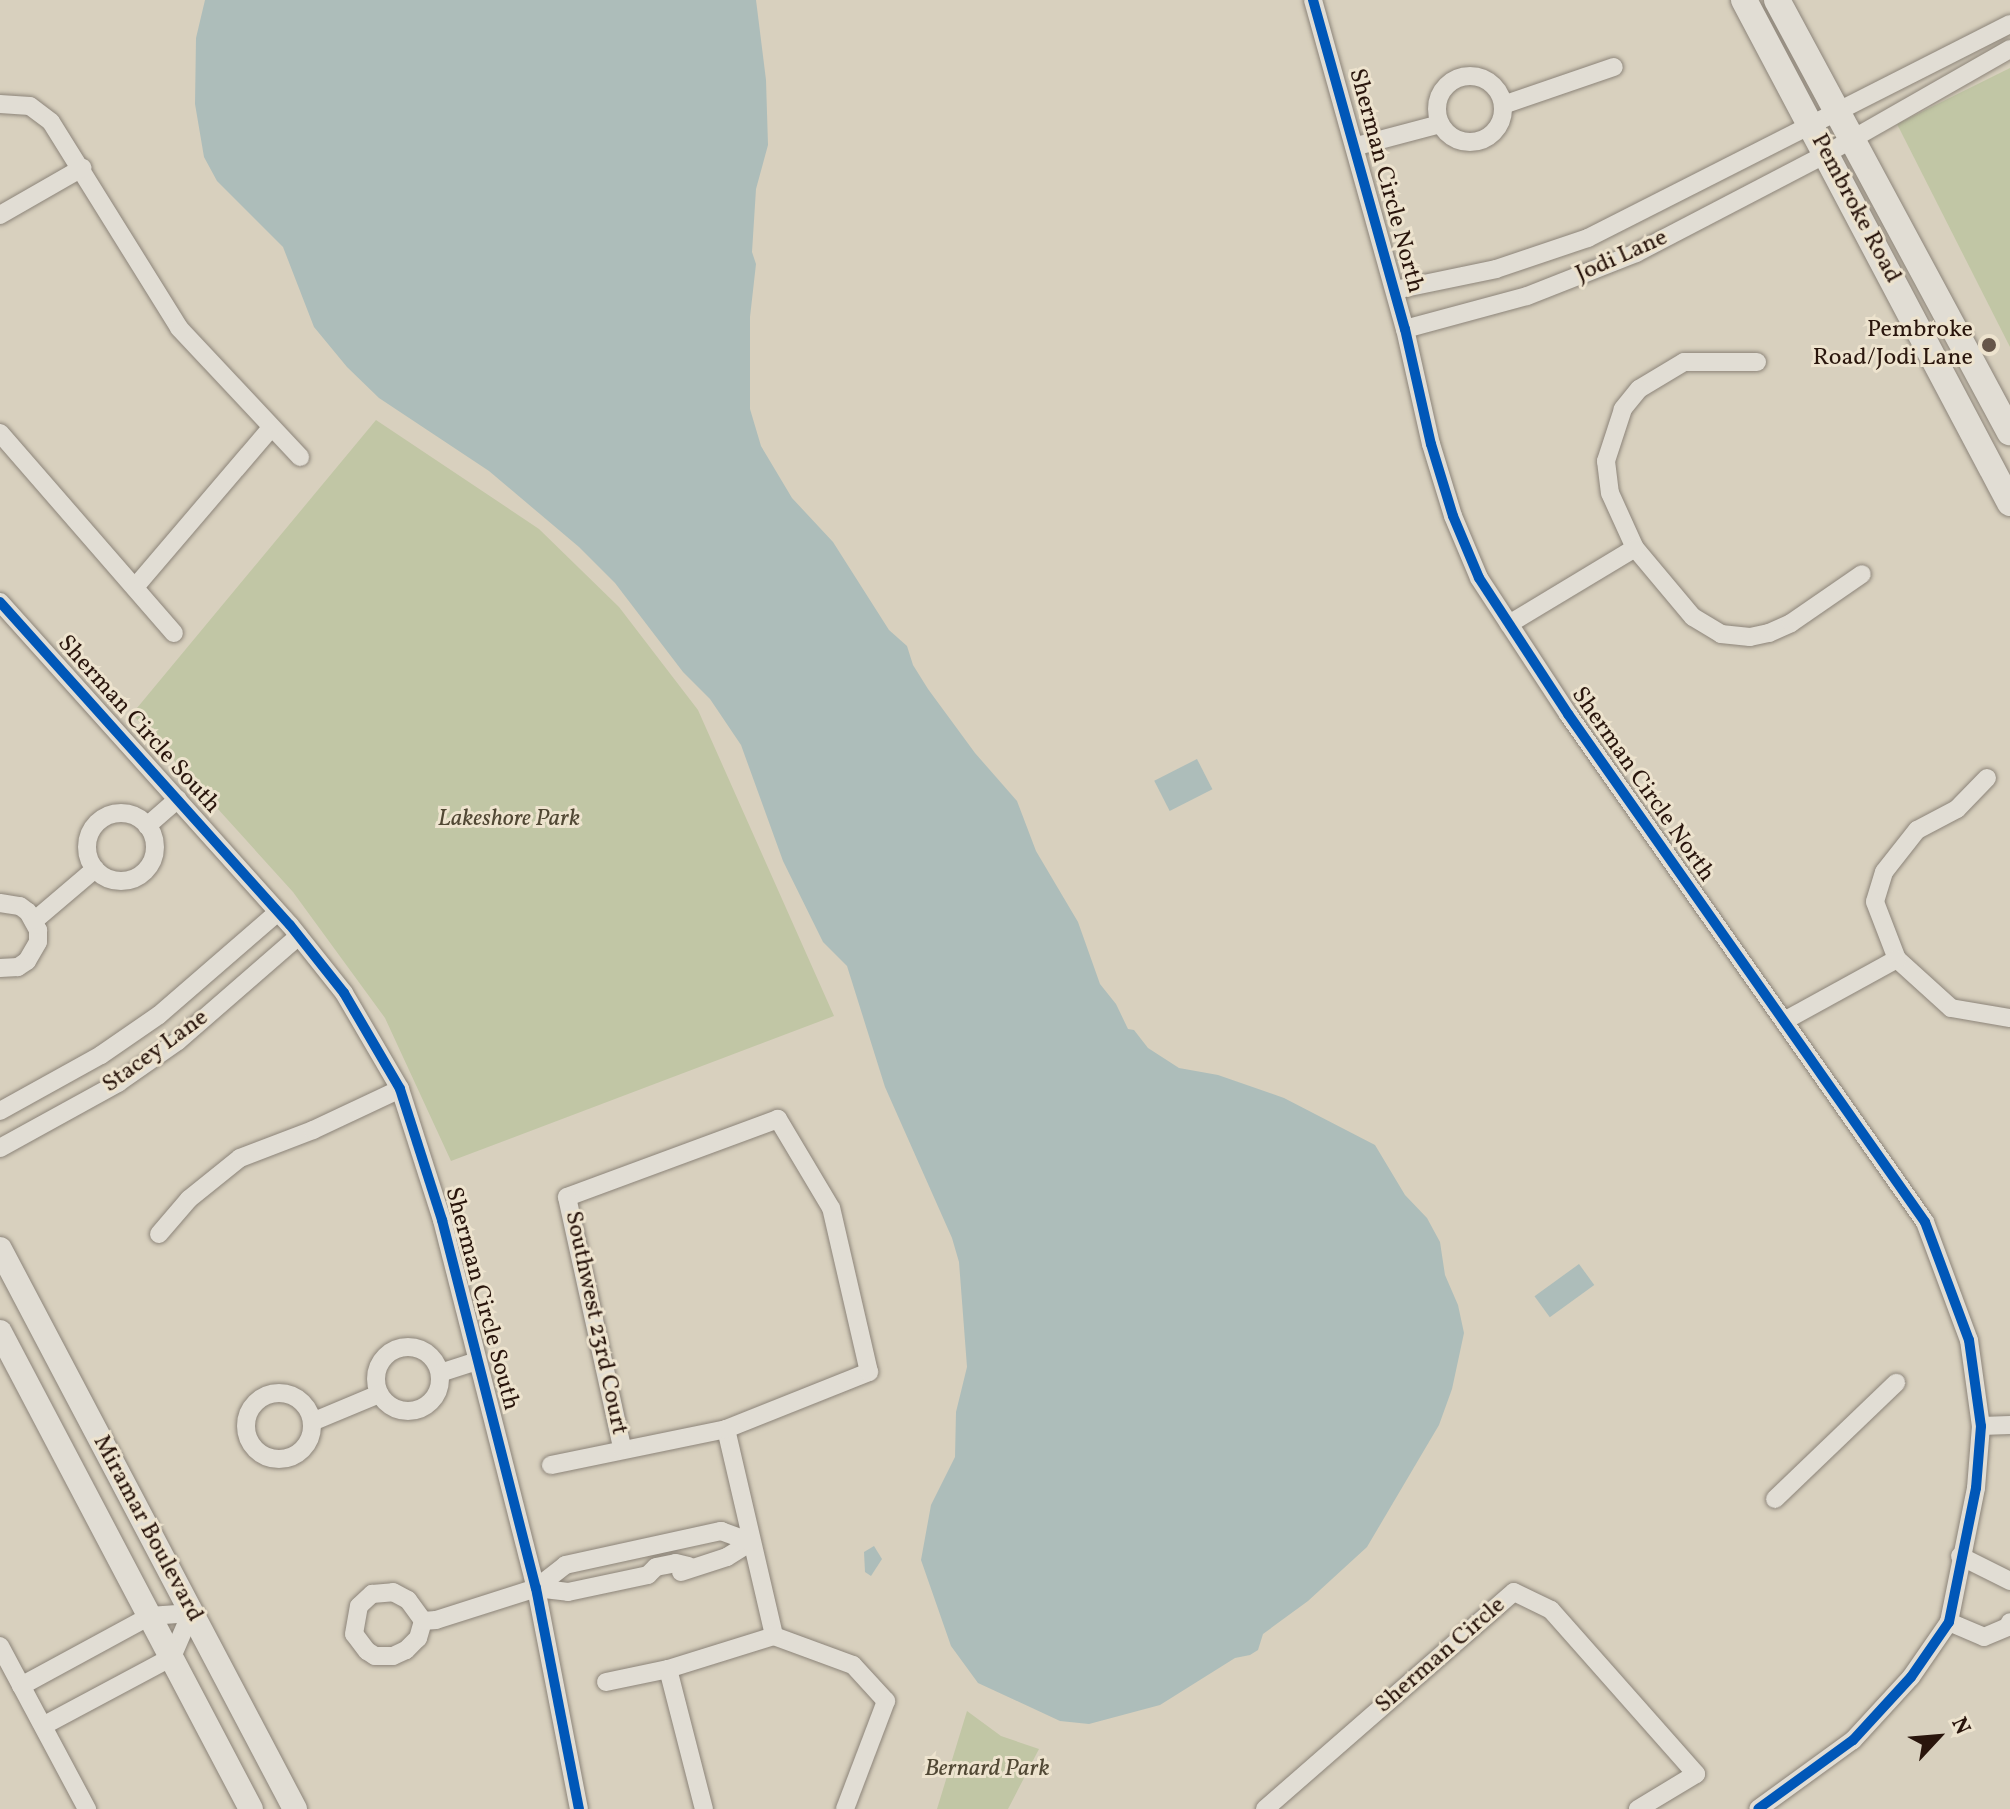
<!DOCTYPE html>
<html>
<head>
<meta charset="utf-8">
<style>
  body { margin:0 }
  #map { position:relative; width:2010px; height:1809px; overflow:hidden; background:#d8d0be; font-family:Vollkorn,serif }
  div>[style] { position:absolute }
  .green>* { inset:0; background:#c1c6a5 }
  .water>* { inset:0; background:#adbdba; transform-origin:0 0 }
  .roads { filter:drop-shadow(0 0 2px #8c8479) drop-shadow(0 0 2px #8c8479) }
  .minor>* { height:18px; margin:-9px; padding:0 9px; transform-origin:9px; border-radius:9px; background:#e1ddd4 }
  .minor>.ring { margin:-9px; padding:0; box-sizing:content-box; background:none; border:18px solid #e1ddd4; border-radius:50% }
  .tertiary>* { height:24px; margin:-12px; padding:0 12px; transform-origin:12px; border-radius:12px; background:#e1ddd4 }
  .secondary>* { height:26px; margin:-13px; padding:0 13px; transform-origin:13px; border-radius:13px; background:#e1ddd4 }
  .cycleway>* { height:10px; margin:-5px; padding:0 5px; transform-origin:5px; border-radius:5px; background:#0057b8 }
  .dots>* { width:22px; height:22px; translate:-50% -50%; box-sizing:border-box; border:4px solid #ede3ce; border-radius:50% }
  span { translate:-50% -50%; white-space:nowrap; text-align:center; line-height:1.15; -webkit-text-stroke:6px #ede3ce; paint-order:stroke }
  .street-label { font-size:24px; color:#29150c }
  .poi-label { font-size:24px; color:#29150c }
  .right { translate:-100% -50%; text-align:right }
  .park-label { font-size:24px; color:#514834; font-style:italic }
  .north { position:absolute; left:1898px; top:1697px; width:80px; height:80px; -webkit-text-stroke:6px #ede3ce; paint-order:stroke; rotate:64deg; font-size:22px; font-weight:700; line-height:32px; text-align:center; color:#29150c }
  .north::after { content:''; display:block; margin:auto; width:28px; height:36px; background:#29150c; clip-path:polygon(50% 0,100% 100%,50% 72%,0 100%) }
</style>
</head>
<body>
<div id="map">
  <div class="green">
    <div style="clip-path:polygon(2010px 68px,2010px 347px,1897px 124px)"></div>
    <div style="clip-path:polygon(376px 420px,539px 529px,619px 607px,698px 710px,834px 1016px,451px 1161px,385px 1018px,293px 892px,132px 714px)"></div>
    <div style="clip-path:polygon(967px 1711px,1001px 1736px,1039px 1749px,1008px 1809px,937px 1809px)"></div>
  </div>
  <div class="water">
    <div style="clip-path:polygon(205px 0,756px 0,766px 80px,768px 145px,756px 189px,752px 252px,756px 264px,750px 317px,750px 409px,761px 446px,792px 498px,833px 542px,889px 630px,907px 646px,913px 665px,928px 689px,975px 753px,1017px 801px,1036px 851px,1078px 922px,1100px 984px,1116px 1004px,1128px 1029px,1134px 1030px,1148px 1048px,1179px 1068px,1218px 1075px,1284px 1098px,1375px 1145px,1405px 1195px,1427px 1218px,1440px 1242px,1445px 1275px,1458px 1305px,1464px 1333px,1452px 1389px,1439px 1425px,1367px 1547px,1308px 1601px,1263px 1634px,1258px 1650px,1250px 1655px,1235px 1658px,1160px 1705px,1089px 1724px,1060px 1721px,978px 1683px,951px 1646px,921px 1560px,931px 1505px,955px 1457px,956px 1412px,967px 1367px,959px 1262px,952px 1238px,885px 1087px,847px 966px,823px 942px,783px 861px,741px 745px,710px 699px,683px 672px,615px 583px,579px 547px,489px 471px,379px 398px,347px 367px,314px 327px,283px 247px,217px 181px,204px 157px,195px 104px,196px 38px)"></div>
    <div style="left:1197px;top:759px;width:34px;height:48px;rotate:63deg"></div>
    <div style="left:1579px;top:1264px;width:26px;height:55px;rotate:54deg"></div>
    <div style="clip-path:polygon(874px 1546px,882px 1559px,871px 1576px,865px 1572px,864px 1552px)"></div>
  </div>
  <div class="roads">
    <div class="minor">
      <div style="left:1313px;top:0;width:342px;rotate:74.4deg"></div>
      <div style="left:1405px;top:329px;width:118px;rotate:77.3deg"></div>
      <div style="left:1431px;top:444px;width:75px;rotate:73deg"></div>
      <div style="left:1453px;top:516px;width:67px;rotate:67.2deg"></div>
      <div style="left:1479px;top:578px;width:163px;rotate:56.8deg"></div>
      <div style="left:1568px;top:714px;width:621px;rotate:54.9deg"></div>
      <div style="left:1925px;top:1222px;width:126px;rotate:69.6deg"></div>
      <div style="left:1969px;top:1340px;width:87px;rotate:82.1deg"></div>
      <div style="left:1981px;top:1426px;width:62px;rotate:94.6deg"></div>
      <div style="left:1976px;top:1488px;width:137px;rotate:101.4deg"></div>
      <div style="left:1949px;top:1622px;width:67px;rotate:124.6deg"></div>
      <div style="left:1911px;top:1677px;width:86px;rotate:132.6deg"></div>
      <div style="left:1853px;top:1740px;width:117px;rotate:144deg"></div>
      <div class="ring" style="left:1437px;top:76px;width:48px;height:48px"></div>
      <div style="left:0;top:104px;width:30px;rotate:4deg"></div>
      <div style="left:30px;top:106px;width:26px;rotate:37deg"></div>
      <div style="left:51px;top:122px;width:243px;rotate:58.1deg"></div>
      <div style="left:179px;top:328px;width:177px;rotate:46.8deg"></div>
      <div style="left:1503px;top:105px;width:117px;rotate:-18.9deg"></div>
      <div style="left:1357px;top:146px;width:86px;rotate:-14.8deg"></div>
      <div style="left:0;top:215px;width:95px;rotate:-29.8deg"></div>
      <div style="left:1395px;top:290px;width:103px;rotate:-11.7deg"></div>
      <div style="left:1496px;top:269px;width:97px;rotate:-18.6deg"></div>
      <div style="left:1588px;top:238px;width:473px;rotate:-26.9deg"></div>
      <div style="left:1405px;top:329px;width:126px;rotate:-15.1deg"></div>
      <div style="left:1527px;top:296px;width:117px;rotate:-21.5deg"></div>
      <div style="left:1636px;top:253px;width:214px;rotate:-27.5deg"></div>
      <div style="left:1826px;top:154px;width:212px;rotate:-29.7deg"></div>
      <div style="left:1757px;top:362px;width:73px;rotate:180deg"></div>
      <div style="left:1684px;top:362px;width:52px;rotate:149deg"></div>
      <div style="left:1639px;top:389px;width:26px;rotate:129deg"></div>
      <div style="left:1623px;top:409px;width:55px;rotate:108.1deg"></div>
      <div style="left:1606px;top:461px;width:32px;rotate:83deg"></div>
      <div style="left:1610px;top:493px;width:60px;rotate:65.6deg"></div>
      <div style="left:1635px;top:548px;width:90px;rotate:50deg"></div>
      <div style="left:1693px;top:617px;width:33px;rotate:31deg"></div>
      <div style="left:1721px;top:634px;width:29px;rotate:6deg"></div>
      <div style="left:1750px;top:637px;width:19px;rotate:-12deg"></div>
      <div style="left:1769px;top:633px;width:24px;rotate:-24deg"></div>
      <div style="left:1791px;top:623px;width:86px;rotate:-34.6deg"></div>
      <div style="left:0;top:433px;width:265px;rotate:49deg"></div>
      <div style="left:136px;top:586px;width:206px;rotate:-49.5deg"></div>
      <div style="left:0;top:602px;width:434px;rotate:48.1deg"></div>
      <div style="left:290px;top:925px;width:87px;rotate:51.5deg"></div>
      <div style="left:344px;top:993px;width:111px;rotate:59.7deg"></div>
      <div style="left:400px;top:1089px;width:138px;rotate:72.2deg"></div>
      <div style="left:442px;top:1220px;width:380px;rotate:75.7deg"></div>
      <div style="left:536px;top:1588px;width:225px;rotate:79deg"></div>
      <div style="left:1509px;top:624px;width:147px;rotate:-31.1deg"></div>
      <div style="left:1987px;top:778px;width:43px;rotate:134.1deg"></div>
      <div style="left:1957px;top:809px;width:45px;rotate:152.3deg"></div>
      <div style="left:1917px;top:830px;width:53px;rotate:128.2deg"></div>
      <div style="left:1884px;top:872px;width:31px;rotate:107deg"></div>
      <div style="left:1875px;top:902px;width:61px;rotate:68.9deg"></div>
      <div style="left:1897px;top:959px;width:73px;rotate:42.2deg"></div>
      <div style="left:1951px;top:1008px;width:60px;rotate:9.6deg"></div>
      <div class="ring" style="left:87px;top:813px;width:50px;height:50px"></div>
      <div style="left:147px;top:826px;width:41px;rotate:-41.1deg"></div>
      <div style="left:0;top:903px;width:20px;rotate:9deg"></div>
      <div style="left:20px;top:906px;width:10px;rotate:37deg"></div>
      <div style="left:28px;top:912px;width:21px;rotate:61deg"></div>
      <div style="left:38px;top:930px;width:12px;rotate:90deg"></div>
      <div style="left:38px;top:942px;width:22px;rotate:120deg"></div>
      <div style="left:27px;top:961px;width:11px;rotate:146deg"></div>
      <div style="left:18px;top:967px;width:18px;rotate:177deg"></div>
      <div style="left:35px;top:920px;width:79px;rotate:-40.4deg"></div>
      <div style="left:1784px;top:1021px;width:129px;rotate:-28.8deg"></div>
      <div style="left:0;top:1111px;width:115px;rotate:-29deg"></div>
      <div style="left:101px;top:1055px;width:70px;rotate:-34.6deg"></div>
      <div style="left:159px;top:1015px;width:157px;rotate:-40.9deg"></div>
      <div style="left:0;top:1148px;width:135px;rotate:-28.8deg"></div>
      <div style="left:118px;top:1083px;width:73px;rotate:-35deg"></div>
      <div style="left:178px;top:1041px;width:160px;rotate:-41deg"></div>
      <div style="left:159px;top:1234px;width:46px;rotate:-49.4deg"></div>
      <div style="left:189px;top:1199px;width:65px;rotate:-38.8deg"></div>
      <div style="left:240px;top:1158px;width:78px;rotate:-21deg"></div>
      <div style="left:313px;top:1130px;width:96px;rotate:-25.2deg"></div>
      <div class="ring" style="left:376px;top:1347px;width:46px;height:46px"></div>
      <div style="left:440px;top:1373px;width:39px;rotate:-18deg"></div>
      <div class="ring" style="left:246px;top:1393px;width:48px;height:48px"></div>
      <div style="left:312px;top:1422px;width:73px;rotate:-22.7deg"></div>
      <div style="left:1981px;top:1426px;width:29px;rotate:-2deg"></div>
      <div style="left:726px;top:1429px;width:212px;rotate:76.9deg"></div>
      <div style="left:551px;top:1465px;width:179px;rotate:-11.6deg"></div>
      <div style="left:726px;top:1429px;width:154px;rotate:-21.7deg"></div>
      <div style="left:869px;top:1372px;width:168px;rotate:-103deg"></div>
      <div style="left:831px;top:1208px;width:104px;rotate:-120.8deg"></div>
      <div style="left:778px;top:1119px;width:225px;rotate:159.7deg"></div>
      <div style="left:567px;top:1197px;width:257px;rotate:77.6deg"></div>
      <div style="left:1775px;top:1499px;width:168px;rotate:-43.8deg"></div>
      <div style="left:1960px;top:1556px;width:56px;rotate:26.6deg"></div>
      <div style="left:681px;top:1572px;width:48px;rotate:-18.1deg"></div>
      <div style="left:727px;top:1557px;width:28px;rotate:-32deg"></div>
      <div style="left:536px;top:1588px;width:32px;rotate:7deg"></div>
      <div style="left:568px;top:1592px;width:82px;rotate:-12deg"></div>
      <div style="left:648px;top:1575px;width:11px;rotate:-45deg"></div>
      <div style="left:656px;top:1567px;width:20px;rotate:-11deg"></div>
      <div style="left:676px;top:1563px;width:13px;rotate:13deg"></div>
      <div style="left:423px;top:1621px;width:18px;rotate:106deg"></div>
      <div style="left:418px;top:1638px;width:17px;rotate:135deg"></div>
      <div style="left:406px;top:1650px;width:14px;rotate:155deg"></div>
      <div style="left:393px;top:1656px;width:18px;rotate:180deg"></div>
      <div style="left:375px;top:1656px;width:9px;rotate:-148deg"></div>
      <div style="left:367px;top:1651px;width:21px;rotate:-127deg"></div>
      <div style="left:354px;top:1634px;width:28px;rotate:-80deg"></div>
      <div style="left:359px;top:1606px;width:18px;rotate:-43deg"></div>
      <div style="left:372px;top:1594px;width:21px;rotate:-5deg"></div>
      <div style="left:393px;top:1592px;width:17px;rotate:28deg"></div>
      <div style="left:408px;top:1600px;width:26px;rotate:54deg"></div>
      <div style="left:423px;top:1621px;width:13px;rotate:-4deg"></div>
      <div style="left:436px;top:1620px;width:105px;rotate:-17.7deg"></div>
      <div style="left:536px;top:1588px;width:37px;rotate:-38deg"></div>
      <div style="left:565px;top:1565px;width:160px;rotate:-12.3deg"></div>
      <div style="left:721px;top:1531px;width:32px;rotate:20deg"></div>
      <div style="left:1949px;top:1622px;width:38px;rotate:23deg"></div>
      <div style="left:1984px;top:1637px;width:26px;rotate:-23deg"></div>
      <div style="left:2008px;top:1627px;width:5px;rotate:-68deg"></div>
      <div style="left:0;top:1646px;width:185px;rotate:61.9deg"></div>
      <div style="left:668px;top:1669px;width:145px;rotate:75.6deg"></div>
      <div style="left:606px;top:1682px;width:63px;rotate:-11.8deg"></div>
      <div style="left:668px;top:1669px;width:111px;rotate:-17.3deg"></div>
      <div style="left:774px;top:1636px;width:84px;rotate:20.2deg"></div>
      <div style="left:853px;top:1665px;width:49px;rotate:47.5deg"></div>
      <div style="left:886px;top:1701px;width:116px;rotate:110.8deg"></div>
      <div style="left:21px;top:1686px;width:147px;rotate:-28.5deg"></div>
      <div style="left:150px;top:1616px;width:41px;rotate:-4.2deg"></div>
      <div style="left:191px;top:1613px;width:48px;rotate:113.4deg"></div>
      <div style="left:172px;top:1657px;width:146px;rotate:151.9deg"></div>
      <div style="left:1265px;top:1809px;width:330px;rotate:-41.1deg"></div>
      <div style="left:1514px;top:1592px;width:41px;rotate:25.9deg"></div>
      <div style="left:1551px;top:1610px;width:219px;rotate:48.5deg"></div>
      <div style="left:1696px;top:1774px;width:68px;rotate:148.9deg"></div>
    </div>
    <div class="tertiary">
      <div style="left:0;top:1249px;width:633px;rotate:62.22deg"></div>
      <div style="left:0;top:1332px;width:539px;rotate:62.25deg"></div>
    </div>
    <div class="secondary">
      <div style="left:1744px;top:0;width:569px;rotate:62.13deg"></div>
      <div style="left:1777px;top:0;width:491px;rotate:61.7deg"></div>
    </div>
  </div>
  <div class="cycleway">
    <div style="left:1313px;top:0;width:342px;rotate:74.4deg"></div>
    <div style="left:1405px;top:329px;width:118px;rotate:77.3deg"></div>
    <div style="left:1431px;top:444px;width:75px;rotate:73deg"></div>
    <div style="left:1453px;top:516px;width:67px;rotate:67.2deg"></div>
    <div style="left:1479px;top:578px;width:163px;rotate:56.8deg"></div>
    <div style="left:1568px;top:714px;width:621px;rotate:54.9deg"></div>
    <div style="left:1925px;top:1222px;width:126px;rotate:69.6deg"></div>
    <div style="left:1969px;top:1340px;width:87px;rotate:82.1deg"></div>
    <div style="left:1981px;top:1426px;width:62px;rotate:94.6deg"></div>
    <div style="left:1976px;top:1488px;width:137px;rotate:101.4deg"></div>
    <div style="left:1949px;top:1622px;width:67px;rotate:124.6deg"></div>
    <div style="left:1911px;top:1677px;width:86px;rotate:132.6deg"></div>
    <div style="left:1853px;top:1740px;width:117px;rotate:144deg"></div>
    <div style="left:0;top:602px;width:434px;rotate:48.1deg"></div>
    <div style="left:290px;top:925px;width:87px;rotate:51.5deg"></div>
    <div style="left:344px;top:993px;width:111px;rotate:59.7deg"></div>
    <div style="left:400px;top:1089px;width:138px;rotate:72.2deg"></div>
    <div style="left:442px;top:1220px;width:380px;rotate:75.7deg"></div>
    <div style="left:536px;top:1588px;width:225px;rotate:79deg"></div>
  </div>
  <div class="dots">
    <div style="left:1989px;top:345px;background:#66564a"></div>
  </div>
  <div class="street-label">
    <span style="left:1385px;top:181px;rotate:75deg">Sherman Circle North</span>
    <span style="left:1855px;top:209px;rotate:62deg">Pembroke Road</span>
    <span style="left:1622px;top:257px;rotate:-24deg">Jodi Lane</span>
    <span style="left:138px;top:725px;rotate:48deg">Sherman Circle South</span>
    <span style="left:1642px;top:785px;rotate:55deg">Sherman Circle North</span>
    <span style="left:156px;top:1052px;rotate:-36deg">Stacey Lane</span>
    <span style="left:481px;top:1299px;rotate:75deg">Sherman Circle South</span>
    <span style="left:595px;top:1323px;rotate:78deg">Southwest 23rd Court</span>
    <span style="left:147px;top:1529px;rotate:62deg">Miramar Boulevard</span>
    <span style="left:1441px;top:1656px;rotate:-41deg">Sherman Circle</span>
  </div>
  <div class="poi-label">
    <span class="right" style="left:1973px;top:345px">Pembroke<br>Road/Jodi Lane</span>
  </div>
  <div class="park-label">
    <span style="left:509px;top:820px">Lakeshore Park</span>
    <span style="left:987px;top:1770px">Bernard Park</span>
  </div>
  <div class="north">N</div>
</div>
</body>
</html>
